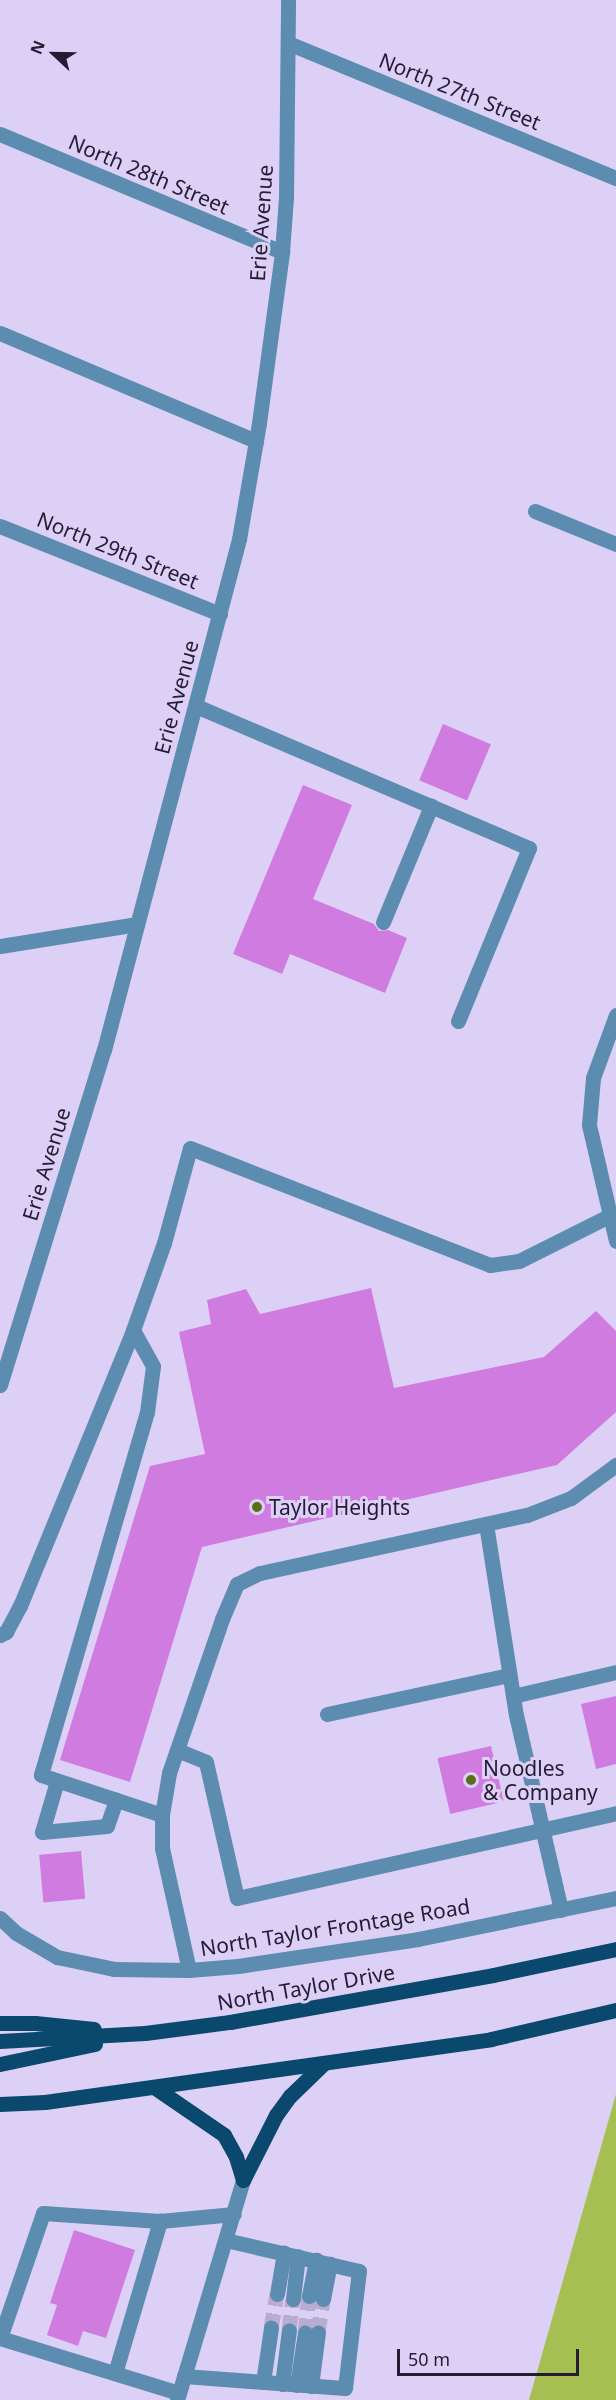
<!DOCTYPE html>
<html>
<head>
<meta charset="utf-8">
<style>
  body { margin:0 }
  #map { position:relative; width:616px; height:2400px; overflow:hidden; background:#ddd0f7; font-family:"Noto Sans",sans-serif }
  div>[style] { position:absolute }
  .green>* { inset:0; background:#a5bf52 }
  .building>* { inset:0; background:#d07be0; transform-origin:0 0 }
  .minor-tunnel>* { height:15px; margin-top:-7.5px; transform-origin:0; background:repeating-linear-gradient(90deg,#b8acd0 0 15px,transparent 0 23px) }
  .minor>* { height:15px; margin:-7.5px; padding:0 7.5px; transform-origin:7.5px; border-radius:7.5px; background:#5c8caf }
  .major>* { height:15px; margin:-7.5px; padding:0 7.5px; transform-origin:7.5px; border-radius:7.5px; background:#0a496d }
  .dots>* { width:16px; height:16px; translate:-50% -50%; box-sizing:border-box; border:3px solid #ddd0f7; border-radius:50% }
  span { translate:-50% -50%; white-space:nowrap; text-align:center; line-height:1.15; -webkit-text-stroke:6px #ddd0f7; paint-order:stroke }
  .street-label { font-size:21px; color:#251b33 }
  .poi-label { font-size:21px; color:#251b33 }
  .left { translate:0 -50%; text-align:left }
  .north { position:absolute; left:24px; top:24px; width:60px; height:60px; -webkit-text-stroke:4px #ddd0f7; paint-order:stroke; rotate:292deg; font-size:16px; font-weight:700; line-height:24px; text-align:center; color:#251b33 }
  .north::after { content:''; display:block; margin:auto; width:21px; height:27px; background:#251b33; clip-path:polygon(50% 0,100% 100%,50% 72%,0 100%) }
  .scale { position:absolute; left:397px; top:2349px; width:182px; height:27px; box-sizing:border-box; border:3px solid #251b33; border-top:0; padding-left:8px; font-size:18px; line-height:21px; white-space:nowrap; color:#251b33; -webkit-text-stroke:4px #ddd0f7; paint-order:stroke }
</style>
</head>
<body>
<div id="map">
  <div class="green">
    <div style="clip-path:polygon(616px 2094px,616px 2400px,529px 2400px)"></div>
  </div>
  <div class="building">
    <div style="left:443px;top:724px;width:52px;height:61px;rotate:23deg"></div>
    <div style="clip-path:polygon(303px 785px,352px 805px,313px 899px,374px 924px,379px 931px,388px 930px,407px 938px,385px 993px,290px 954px,282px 974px,233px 954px)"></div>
    <div style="clip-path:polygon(371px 1288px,394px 1388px,544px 1357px,596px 1311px,616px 1331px,616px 1412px,557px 1465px,202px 1547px,130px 1782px,60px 1760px,150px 1466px,205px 1454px,179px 1332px,211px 1324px,207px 1300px,246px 1289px,260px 1314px)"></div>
    <div style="clip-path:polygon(616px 1696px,616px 1764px,596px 1769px,581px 1704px)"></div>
    <div style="left:491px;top:1746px;width:57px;height:55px;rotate:77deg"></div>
    <div style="left:81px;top:1851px;width:48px;height:42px;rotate:85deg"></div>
    <div style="clip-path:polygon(74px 2230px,135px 2250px,106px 2338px,83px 2331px,78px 2346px,47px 2335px,57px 2305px,50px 2303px)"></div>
  </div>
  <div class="minor-tunnel">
    <div style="left:271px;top:2328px;width:35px;rotate:-80deg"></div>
    <div style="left:289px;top:2330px;width:31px;rotate:-83deg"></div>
    <div style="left:318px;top:2332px;width:33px;rotate:-81deg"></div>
    <div style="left:305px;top:2333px;width:37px;rotate:-84deg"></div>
  </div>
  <div class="minor">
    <div style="left:288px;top:43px;width:355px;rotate:22.4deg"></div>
    <div style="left:0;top:134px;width:306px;rotate:22.7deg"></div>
    <div style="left:0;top:333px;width:278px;rotate:22.9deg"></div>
    <div style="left:535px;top:511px;width:87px;rotate:22.2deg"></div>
    <div style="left:0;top:526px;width:237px;rotate:21.8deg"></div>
    <div style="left:196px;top:706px;width:362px;rotate:23.1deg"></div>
    <div style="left:529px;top:848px;width:187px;rotate:112.3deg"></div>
    <div style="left:383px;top:922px;width:126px;rotate:-67.5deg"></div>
    <div style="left:0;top:946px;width:139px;rotate:-9.1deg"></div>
    <div style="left:616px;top:1015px;width:67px;rotate:110.1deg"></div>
    <div style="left:593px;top:1078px;width:47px;rotate:94.9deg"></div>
    <div style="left:589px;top:1125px;width:119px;rotate:76.9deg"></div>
    <div style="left:133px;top:1330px;width:92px;rotate:-70.4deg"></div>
    <div style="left:164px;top:1243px;width:98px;rotate:-74.7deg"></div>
    <div style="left:190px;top:1148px;width:322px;rotate:21.3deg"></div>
    <div style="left:490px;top:1265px;width:29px;rotate:-8deg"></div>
    <div style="left:519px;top:1261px;width:101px;rotate:-26.6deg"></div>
    <div style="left:0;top:1385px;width:351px;rotate:-72.8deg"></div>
    <div style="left:104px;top:1050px;width:529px;rotate:-75.2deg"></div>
    <div style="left:239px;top:539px;width:118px;rotate:-80.2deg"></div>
    <div style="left:259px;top:423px;width:173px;rotate:-82.3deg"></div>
    <div style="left:282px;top:252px;width:54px;rotate:-85.8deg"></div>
    <div style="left:286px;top:198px;width:198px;rotate:-89.4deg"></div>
    <div style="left:486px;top:1524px;width:193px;rotate:81.1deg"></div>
    <div style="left:516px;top:1715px;width:200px;rotate:77deg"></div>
    <div style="left:0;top:1635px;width:7px;rotate:-27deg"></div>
    <div style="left:6px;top:1632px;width:30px;rotate:-62deg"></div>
    <div style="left:20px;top:1606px;width:298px;rotate:-67.7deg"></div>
    <div style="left:133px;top:1330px;width:41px;rotate:60.9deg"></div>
    <div style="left:153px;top:1366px;width:46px;rotate:97.4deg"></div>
    <div style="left:147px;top:1412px;width:378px;rotate:106.3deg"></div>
    <div style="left:41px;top:1775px;width:127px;rotate:18.3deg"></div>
    <div style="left:513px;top:1696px;width:106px;rotate:-13.1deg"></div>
    <div style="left:327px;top:1714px;width:186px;rotate:-12.1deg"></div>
    <div style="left:177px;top:1750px;width:31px;rotate:22deg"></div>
    <div style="left:206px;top:1762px;width:139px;rotate:77.2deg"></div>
    <div style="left:237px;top:1898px;width:388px;rotate:-12.6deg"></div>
    <div style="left:57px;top:1781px;width:53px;rotate:106.4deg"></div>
    <div style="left:42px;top:1832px;width:65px;rotate:-5.3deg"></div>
    <div style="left:107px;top:1826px;width:28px;rotate:-71deg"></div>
    <div style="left:0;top:1918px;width:22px;rotate:43deg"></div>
    <div style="left:16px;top:1933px;width:48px;rotate:30.3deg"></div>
    <div style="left:57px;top:1957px;width:58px;rotate:11.9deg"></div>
    <div style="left:114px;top:1969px;width:75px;rotate:0.8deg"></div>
    <div style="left:189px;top:1970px;width:49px;rotate:-4.7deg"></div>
    <div style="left:238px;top:1966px;width:182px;rotate:-8.5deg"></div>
    <div style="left:418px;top:1939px;width:202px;rotate:-11.7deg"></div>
    <div style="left:189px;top:1970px;width:125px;rotate:-102.5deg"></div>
    <div style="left:162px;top:1848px;width:33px;rotate:-90deg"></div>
    <div style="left:162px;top:1815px;width:43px;rotate:-80.5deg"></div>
    <div style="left:169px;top:1773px;width:163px;rotate:-71deg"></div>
    <div style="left:222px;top:1619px;width:38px;rotate:-67deg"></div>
    <div style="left:237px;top:1584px;width:25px;rotate:-26deg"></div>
    <div style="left:260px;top:1573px;width:273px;rotate:-12.3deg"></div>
    <div style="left:527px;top:1515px;width:47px;rotate:-21.1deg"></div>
    <div style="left:571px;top:1498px;width:56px;rotate:-36.3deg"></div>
    <div style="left:277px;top:2294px;width:42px;rotate:-80.3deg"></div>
    <div style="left:309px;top:2296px;width:37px;rotate:-79deg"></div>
    <div style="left:293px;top:2299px;width:43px;rotate:-83.4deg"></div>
    <div style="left:323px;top:2299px;width:36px;rotate:-79deg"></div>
    <div style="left:0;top:2338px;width:132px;rotate:-71deg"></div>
    <div style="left:43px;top:2213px;width:117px;rotate:3.9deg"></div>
    <div style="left:160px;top:2221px;width:74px;rotate:-5.4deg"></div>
    <div style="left:0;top:2338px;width:187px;rotate:17.1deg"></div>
    <div style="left:115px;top:2373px;width:159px;rotate:-73.5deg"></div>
    <div style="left:184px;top:2376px;width:161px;rotate:4.3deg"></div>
    <div style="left:345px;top:2388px;width:118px;rotate:-83.2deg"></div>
    <div style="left:359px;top:2271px;width:137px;rotate:-166.9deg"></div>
    <div style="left:263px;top:2382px;width:55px;rotate:-81.6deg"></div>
    <div style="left:282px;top:2384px;width:54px;rotate:-82.6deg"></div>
    <div style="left:297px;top:2385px;width:53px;rotate:-81.3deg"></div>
    <div style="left:311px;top:2386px;width:54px;rotate:-82.6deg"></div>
    <div style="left:177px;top:2400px;width:230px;rotate:-73.3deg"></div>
  </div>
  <div class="major">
    <div style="left:0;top:2023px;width:35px"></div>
    <div style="left:35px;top:2023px;width:59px;rotate:5.8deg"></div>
    <div style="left:0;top:2041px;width:145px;rotate:-3.2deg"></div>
    <div style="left:145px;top:2033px;width:86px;rotate:-7.4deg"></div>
    <div style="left:230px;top:2022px;width:267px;rotate:-10.1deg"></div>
    <div style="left:493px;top:1975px;width:126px;rotate:-11.9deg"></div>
    <div style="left:0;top:2064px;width:97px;rotate:-11.9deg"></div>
    <div style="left:154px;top:2087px;width:85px;rotate:34.4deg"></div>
    <div style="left:224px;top:2135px;width:25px;rotate:61deg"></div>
    <div style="left:236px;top:2157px;width:24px;rotate:73deg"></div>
    <div style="left:0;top:2104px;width:45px;rotate:-2.5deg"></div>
    <div style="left:45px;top:2102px;width:450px;rotate:-8deg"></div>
    <div style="left:491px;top:2039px;width:128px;rotate:-13.1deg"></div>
    <div style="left:243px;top:2180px;width:73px;rotate:-63.1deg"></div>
    <div style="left:276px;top:2115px;width:24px;rotate:-54deg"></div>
    <div style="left:290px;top:2096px;width:47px;rotate:-44.1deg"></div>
  </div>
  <div class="dots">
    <div style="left:257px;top:1507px;background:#5c6d1a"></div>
    <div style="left:471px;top:1780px;background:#5c6d1a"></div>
  </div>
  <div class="street-label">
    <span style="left:460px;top:91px;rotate:22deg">North 27th Street</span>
    <span style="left:149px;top:174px;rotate:23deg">North 28th Street</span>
    <span style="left:261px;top:223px;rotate:-86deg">Erie Avenue</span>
    <span style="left:118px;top:550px;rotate:22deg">North 29th Street</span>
    <span style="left:176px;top:697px;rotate:-75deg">Erie Avenue</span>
    <span style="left:46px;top:1164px;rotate:-73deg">Erie Avenue</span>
    <span style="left:335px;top:1927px;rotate:-9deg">North Taylor Frontage Road</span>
    <span style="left:306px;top:1987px;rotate:-10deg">North Taylor Drive</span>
  </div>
  <div class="poi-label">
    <span class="left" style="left:269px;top:1507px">Taylor Heights</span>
    <span class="left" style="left:483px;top:1780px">Noodles<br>&amp; Company</span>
  </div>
  <div class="north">N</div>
  <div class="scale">50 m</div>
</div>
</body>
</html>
